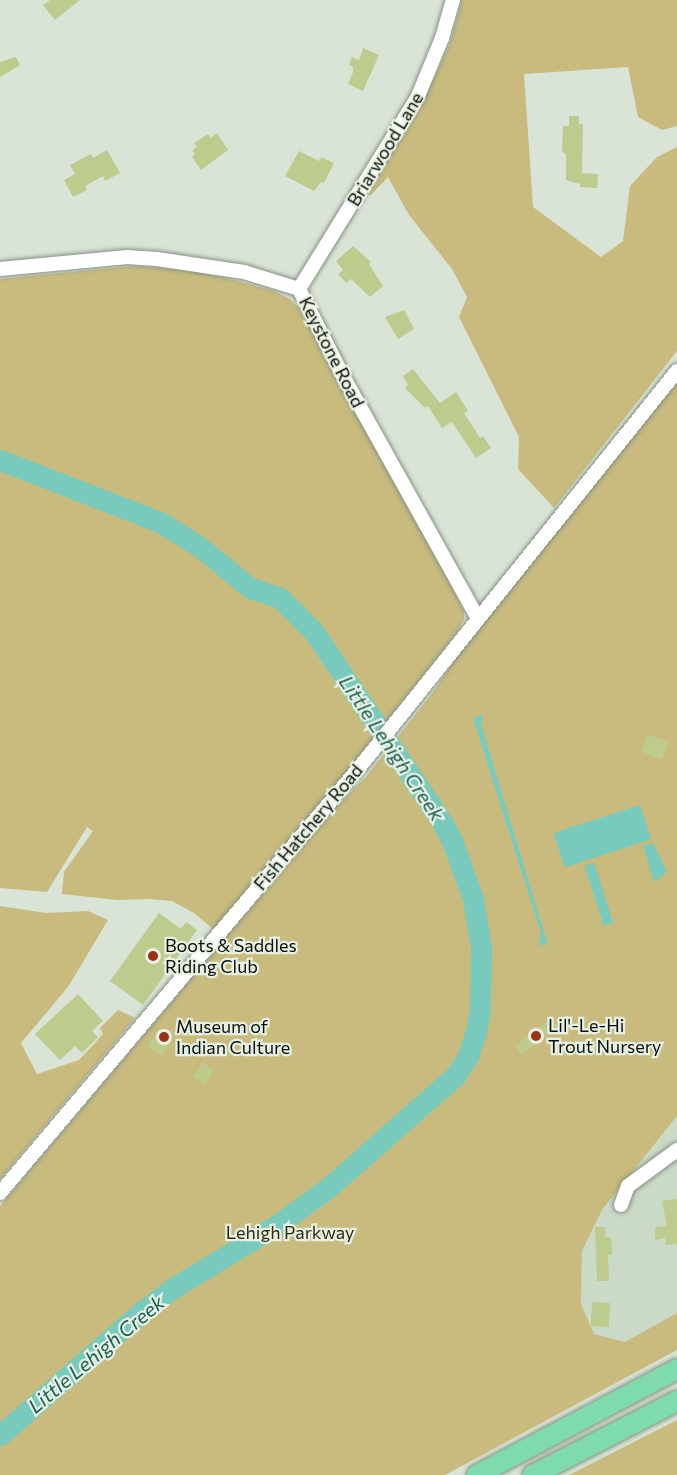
<!DOCTYPE html>
<html>
<head>
<meta charset="utf-8">
<style>
  body { margin:0 }
  #map { position:relative; width:677px; height:1475px; overflow:hidden; background:#d9e4d6; font-family:Commissioner,sans-serif }
  div>[style] { position:absolute }
  .built>* { inset:0; background:#cadac6 }
  .green>* { inset:0; background:#c8bb7d }
  .water>* { inset:0; background:#77cabc; transform-origin:0 0 }
  .river>* { height:21px; margin:-10.5px; padding:0 10.5px; transform-origin:10.5px; border-radius:10.5px; background:#77cabc }
  .building>* { inset:0; background:#bdcb8c; transform-origin:0 0 }
  .roads { filter:drop-shadow(0 0 2px #879285) drop-shadow(0 0 2px #879285) }
  .minor>* { height:14px; margin:-7px; padding:0 7px; transform-origin:7px; border-radius:7px; background:#fff }
  .highway>* { height:20px; margin:-10px; padding:0 10px; transform-origin:10px; border-radius:10px; background:#7fdbac }
  .dots>* { width:16px; height:16px; translate:-50% -50%; box-sizing:border-box; border:3px solid #e6f1e3; border-radius:50% }
  span { translate:-50% -50%; white-space:nowrap; text-align:center; line-height:1.15; -webkit-text-stroke:4.5px #e6f1e3; paint-order:stroke }
  .street-label { font-size:18px; color:#0a0e09 }
  .poi-label { font-size:18px; color:#0a0e09 }
  .left { translate:0 -50%; text-align:left }
  .park-label { font-size:18px; color:#2f290c }
  .water-label { font-size:20px; color:#185d53; font-style:italic }
</style>
</head>
<body>
<div id="map">
  <div class="built">
    <div style="clip-path:polygon(677px 1116px,677px 1313px,625px 1342px,594px 1334px,581px 1304px,582px 1251px,602px 1210px)"></div>
  </div>
  <div class="green">
    <div style="clip-path:polygon(462px 0,677px 0,677px 126px,662px 130px,638px 117px,628px 67px,524px 74px,533px 207px,601px 257px,623px 241px,630px 186px,657px 157px,677px 147px,677px 351px,554px 508px,518px 469px,519px 437px,459px 317px,467px 297px,452px 269px,409px 215px,388px 177px,370px 196px,367px 192px,424px 99px,449px 46px)"></div>
    <div style="clip-path:polygon(133px 266px,189px 270px,234px 280px,274px 291px,290px 299px,302px 311px,437px 557px,464px 611px,464px 619px,458px 631px,311px 818px,222px 923px,213px 929px,194px 913px,172px 901px,149px 899px,117px 900px,62px 894px,64px 872px,93px 831px,87px 827px,47px 892px,0 888px,0 279px)"></div>
    <div style="clip-path:polygon(677px 377px,677px 1116px,602px 1210px,582px 1251px,581px 1304px,594px 1334px,625px 1342px,677px 1313px,677px 1350px,445px 1475px,0 1475px,0 1206px,335px 808px,365px 778px,431px 695px,484px 617px)"></div>
    <div style="clip-path:polygon(0 906px,46px 913px,88px 911px,108px 920px,68px 987px,21px 1043px,37px 1074px,79px 1060px,103px 1034px,100px 1028px,118px 1010px,135px 1018px,0 1179px)"></div>
    <div style="clip-path:polygon(677px 1420px,677px 1475px,569px 1475px)"></div>
  </div>
  <div class="water">
    <div style="clip-path:polygon(483px 715px,481px 724px,547px 942px,542px 946px,539px 943px,541px 933px,473px 718px)"></div>
    <div style="left:640px;top:805px;width:36px;height:91px;rotate:72deg"></div>
    <div style="clip-path:polygon(653px 843px,667px 872px,654px 882px,643px 846px)"></div>
    <div style="left:594px;top:863px;width:63px;height:10px;rotate:72deg"></div>
  </div>
  <div class="river">
    <div style="left:0;top:460px;width:172px;rotate:21.2deg"></div>
    <div style="left:160px;top:522px;width:47px;rotate:32deg"></div>
    <div style="left:200px;top:547px;width:65px;rotate:39.4deg"></div>
    <div style="left:250px;top:588px;width:32px;rotate:18deg"></div>
    <div style="left:280px;top:598px;width:48px;rotate:45deg"></div>
    <div style="left:314px;top:632px;width:229px;rotate:56deg"></div>
    <div style="left:442px;top:822px;width:21px;rotate:62deg"></div>
    <div style="left:452px;top:841px;width:62px;rotate:70.1deg"></div>
    <div style="left:473px;top:899px;width:48px;rotate:80.3deg"></div>
    <div style="left:481px;top:946px;width:63px;rotate:90.9deg"></div>
    <div style="left:480px;top:1009px;width:22px;rotate:100deg"></div>
    <div style="left:476px;top:1031px;width:28px;rotate:108deg"></div>
    <div style="left:467px;top:1058px;width:20px;rotate:123deg"></div>
    <div style="left:456px;top:1075px;width:169px;rotate:138.6deg"></div>
    <div style="left:329px;top:1187px;width:64px;rotate:143.8deg"></div>
    <div style="left:277px;top:1225px;width:122px;rotate:148.8deg"></div>
    <div style="left:173px;top:1288px;width:41px;rotate:142.9deg"></div>
    <div style="left:140px;top:1313px;width:186px;rotate:138.9deg"></div>
  </div>
  <div class="building">
    <div style="clip-path:polygon(50px 0,80px 0,55px 20px,43px 5px)"></div>
    <div style="clip-path:polygon(363px 48px,379px 55px,363px 91px,348px 84px,353px 72px,353px 67px,349px 65px,352px 57px,359px 60px)"></div>
    <div style="clip-path:polygon(16px 57px,20px 65px,0 77px,0 62px)"></div>
    <div style="clip-path:polygon(569px 116px,579px 116px,579px 124px,583px 124px,582px 173px,598px 174px,597px 188px,580px 187px,580px 184px,566px 180px,566px 154px,562px 151px,563px 126px,569px 126px)"></div>
    <div style="clip-path:polygon(217px 133px,228px 150px,201px 170px,192px 157px,195px 154px,192px 150px,197px 147px,194px 143px,208px 134px,211px 138px)"></div>
    <div style="clip-path:polygon(107px 150px,120px 173px,105px 181px,103px 176px,85px 186px,87px 190px,73px 197px,64px 180px,75px 174px,70px 165px,91px 154px,93px 158px)"></div>
    <div style="clip-path:polygon(299px 151px,319px 161px,321px 157px,334px 163px,324px 183px,321px 182px,314px 191px,285px 176px)"></div>
    <div style="clip-path:polygon(353px 246px,371px 262px,369px 264px,383px 286px,370px 297px,351px 279px,346px 283px,338px 274px,343px 270px,336px 261px)"></div>
    <div style="clip-path:polygon(404px 310px,414px 329px,398px 339px,385px 317px)"></div>
    <div style="clip-path:polygon(413px 369px,440px 403px,456px 392px,468px 411px,464px 413px,480px 438px,483px 436px,491px 448px,476px 458px,452px 422px,442px 428px,428px 406px,425px 408px,405px 388px,408px 385px,403px 376px)"></div>
    <div style="left:648px;top:734px;width:22px;height:19px;rotate:21deg"></div>
    <div style="clip-path:polygon(159px 913px,181px 929px,186px 922px,197px 930px,143px 1005px,110px 981px)"></div>
    <div style="clip-path:polygon(78px 994px,103px 1021px,92px 1031px,98px 1037px,82px 1053px,75px 1046px,60px 1060px,35px 1034px)"></div>
    <div style="left:551px;top:1018px;width:11px;height:46px;rotate:52deg"></div>
    <div style="left:159px;top:1028px;width:17px;height:22px;rotate:31deg"></div>
    <div style="left:203px;top:1062px;width:14px;height:18px;rotate:34deg"></div>
    <div style="clip-path:polygon(677px 1199px,677px 1244px,666px 1245px,665px 1238px,655px 1240px,655px 1227px,667px 1226px,662px 1201px)"></div>
    <div style="clip-path:polygon(595px 1227px,605px 1227px,605px 1237px,611px 1237px,612px 1255px,608px 1255px,609px 1281px,597px 1281px)"></div>
    <div style="left:592px;top:1302px;width:18px;height:24px;rotate:3deg"></div>
  </div>
  <div class="roads">
    <div class="minor">
      <div style="left:0;top:269px;width:128px;rotate:-5.4deg"></div>
      <div style="left:127px;top:257px;width:30px;rotate:4deg"></div>
      <div style="left:157px;top:259px;width:88px;rotate:8.5deg"></div>
      <div style="left:244px;top:272px;width:58px;rotate:17.2deg"></div>
      <div style="left:299px;top:289px;width:97px;rotate:63.2deg"></div>
      <div style="left:343px;top:376px;width:276px;rotate:60.9deg"></div>
      <div style="left:299px;top:289px;width:227px;rotate:-58.3deg"></div>
      <div style="left:418px;top:96px;width:63px;rotate:-67.5deg"></div>
      <div style="left:442px;top:38px;width:40px;rotate:-74deg"></div>
      <div style="left:0;top:1193px;width:555px;rotate:-49.82deg"></div>
      <div style="left:358px;top:769px;width:510px;rotate:-51.29deg"></div>
      <div style="left:621px;top:1205px;width:20px;rotate:-70deg"></div>
      <div style="left:628px;top:1186px;width:61px;rotate:-36.3deg"></div>
    </div>
    <div class="highway">
      <div style="left:477px;top:1475px;width:226px;rotate:-27.9deg"></div>
      <div style="left:533px;top:1475px;width:162px;rotate:-27.2deg"></div>
    </div>
  </div>
  <div class="dots">
    <div style="left:153px;top:956px;background:#9a3218"></div>
    <div style="left:536px;top:1036px;background:#9a3218"></div>
    <div style="left:164px;top:1037px;background:#9a3218"></div>
  </div>
  <div class="street-label">
    <span style="left:385px;top:149px;rotate:-59deg">Briarwood Lane</span>
    <span style="left:332px;top:352px;rotate:63deg">Keystone Road</span>
    <span style="left:308px;top:827px;rotate:-50deg">Fish Hatchery Road</span>
  </div>
  <div class="poi-label">
    <span class="left" style="left:165px;top:956px">Boots &amp; Saddles<br>Riding Club</span>
    <span class="left" style="left:548px;top:1036px">Lil'-Le-Hi<br>Trout Nursery</span>
    <span class="left" style="left:176px;top:1037px">Museum of<br>Indian Culture</span>
  </div>
  <div class="park-label">
    <span style="left:290px;top:1232px">Lehigh Parkway</span>
  </div>
  <div class="water-label">
    <span style="left:392px;top:748px;rotate:56deg">Little Lehigh Creek</span>
    <span style="left:96px;top:1354px;rotate:-40deg">Little Lehigh Creek</span>
  </div>
</div>
</body>
</html>
